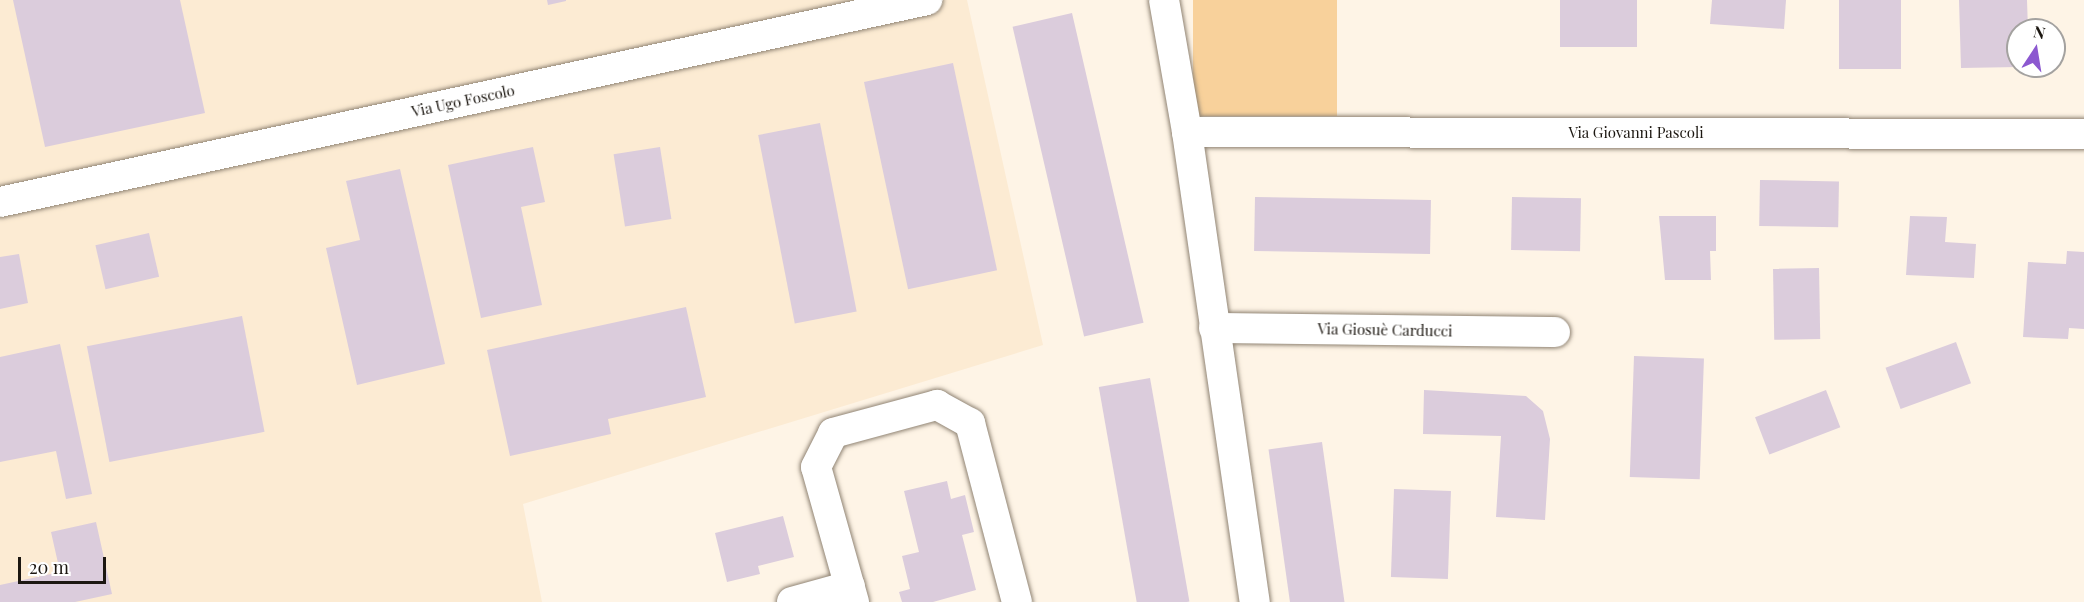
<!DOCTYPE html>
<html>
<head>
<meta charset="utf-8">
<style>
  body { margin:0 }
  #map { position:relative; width:2084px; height:602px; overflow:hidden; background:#fef4e6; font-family:"Playfair Display",serif }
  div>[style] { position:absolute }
  .built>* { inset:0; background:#fcebd3 }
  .green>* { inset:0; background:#f8d19b; transform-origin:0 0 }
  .building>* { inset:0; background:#dbccdc; transform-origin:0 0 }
  .roads { filter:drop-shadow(0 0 2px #908474) drop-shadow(0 0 2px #908474) }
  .street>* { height:30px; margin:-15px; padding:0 15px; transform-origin:15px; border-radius:15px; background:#fff }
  span { translate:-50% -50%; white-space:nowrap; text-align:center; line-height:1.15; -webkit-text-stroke:4.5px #fff; paint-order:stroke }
  .street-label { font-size:15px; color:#1c1711 }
  .north { position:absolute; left:2006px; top:18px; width:60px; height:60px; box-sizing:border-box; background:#fff; border:2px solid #a4a2a0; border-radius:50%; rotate:12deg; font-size:16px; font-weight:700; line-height:24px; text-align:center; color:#1c1711 }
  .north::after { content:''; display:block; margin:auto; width:21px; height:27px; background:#8c58d0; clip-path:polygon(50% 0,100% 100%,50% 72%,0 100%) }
  .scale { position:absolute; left:18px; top:557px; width:88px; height:27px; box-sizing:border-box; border:3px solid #1c1711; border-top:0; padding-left:8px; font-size:18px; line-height:21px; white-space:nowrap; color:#1c1711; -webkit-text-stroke:4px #fff; paint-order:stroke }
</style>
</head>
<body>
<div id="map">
  <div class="built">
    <div style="clip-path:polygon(0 0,967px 0,1043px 345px,523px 504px,542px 602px,0 602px)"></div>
  </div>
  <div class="green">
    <div style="left:1193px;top:0;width:144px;height:116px"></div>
  </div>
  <div class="building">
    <div style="clip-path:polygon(13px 0,180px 0,205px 113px,45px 147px)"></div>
    <div style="clip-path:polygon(547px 0,566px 0,566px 1px,548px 5px)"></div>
    <div style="left:1560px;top:0;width:77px;height:47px"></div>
    <div style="clip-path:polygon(1712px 0,1786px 0,1784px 29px,1710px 24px)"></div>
    <div style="left:1839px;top:0;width:62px;height:69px"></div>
    <div style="clip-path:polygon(1959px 0,2027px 0,2028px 30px,2018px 30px,2018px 67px,1961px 68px)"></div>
    <div style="left:1072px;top:13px;width:318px;height:61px;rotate:77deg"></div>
    <div style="left:953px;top:63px;width:212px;height:91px;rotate:78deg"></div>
    <div style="left:820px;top:123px;width:192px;height:63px;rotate:79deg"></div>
    <div style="clip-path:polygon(533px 147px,545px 202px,521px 207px,542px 305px,481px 318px,448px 165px)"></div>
    <div style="left:660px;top:147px;width:73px;height:47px;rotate:81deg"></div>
    <div style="clip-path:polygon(400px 169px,445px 364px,357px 385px,326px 248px,360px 240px,346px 181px)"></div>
    <div style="left:1760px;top:180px;width:79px;height:46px;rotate:1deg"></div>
    <div style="left:1255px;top:197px;width:176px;height:54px;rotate:1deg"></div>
    <div style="left:1512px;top:197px;width:69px;height:53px;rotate:1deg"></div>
    <div style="clip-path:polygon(1659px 216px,1716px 216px,1716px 251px,1710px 251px,1711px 280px,1665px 280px)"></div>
    <div style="clip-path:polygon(1910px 216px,1947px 217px,1945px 242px,1976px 244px,1974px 278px,1906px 275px)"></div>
    <div style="left:149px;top:233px;width:45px;height:55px;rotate:77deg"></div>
    <div style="clip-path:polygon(2067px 251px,2084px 252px,2084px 329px,2069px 328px,2068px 339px,2023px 337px,2028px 262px,2066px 264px)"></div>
    <div style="clip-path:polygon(19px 254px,28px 303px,0 309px,0 257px)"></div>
    <div style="left:1819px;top:268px;width:71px;height:46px;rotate:89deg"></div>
    <div style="clip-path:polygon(686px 307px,706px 397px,608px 419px,611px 434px,510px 456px,487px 350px)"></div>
    <div style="left:242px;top:316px;width:118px;height:158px;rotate:79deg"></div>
    <div style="left:1956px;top:342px;width:44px;height:75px;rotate:70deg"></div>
    <div style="clip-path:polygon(60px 344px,92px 494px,66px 499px,56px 451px,0 462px,0 357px)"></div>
    <div style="left:1634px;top:356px;width:70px;height:121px;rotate:2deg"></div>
    <div style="left:1150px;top:378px;width:227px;height:52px;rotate:80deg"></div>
    <div style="clip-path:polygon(1424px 390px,1526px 396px,1543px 411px,1550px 439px,1545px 520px,1496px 517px,1501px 436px,1423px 434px)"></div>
    <div style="left:1826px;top:390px;width:40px;height:76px;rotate:69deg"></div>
    <div style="left:1322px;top:442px;width:162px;height:54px;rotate:82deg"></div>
    <div style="clip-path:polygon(947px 481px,951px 499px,965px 495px,974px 532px,962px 535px,976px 590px,933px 602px,902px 602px,899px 592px,910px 589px,902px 556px,919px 552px,904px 491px)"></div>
    <div style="left:1394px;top:489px;width:57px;height:88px;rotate:2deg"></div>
    <div style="clip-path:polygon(783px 516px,794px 557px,758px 566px,760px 574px,727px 582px,715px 533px)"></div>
    <div style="clip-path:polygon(96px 522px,112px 594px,75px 602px,0 602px,0 585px,60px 572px,51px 532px)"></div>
  </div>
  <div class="roads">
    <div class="street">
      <div style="left:1164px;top:0;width:134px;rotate:80.1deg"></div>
      <div style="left:1187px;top:132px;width:475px;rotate:81.8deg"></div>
      <div style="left:1187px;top:132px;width:897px;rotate:0.13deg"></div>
      <div style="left:0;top:202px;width:949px;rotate:-12.29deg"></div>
      <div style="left:1214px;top:328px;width:341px;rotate:0.7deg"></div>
      <div style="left:792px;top:602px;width:60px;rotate:-15.4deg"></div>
      <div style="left:854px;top:602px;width:140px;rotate:-105.7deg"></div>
      <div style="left:816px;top:467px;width:38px;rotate:-63deg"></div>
      <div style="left:833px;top:433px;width:108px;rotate:-15.1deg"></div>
      <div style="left:937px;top:405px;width:38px;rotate:29deg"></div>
      <div style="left:970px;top:423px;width:185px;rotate:75.3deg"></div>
    </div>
  </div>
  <div class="street-label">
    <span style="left:463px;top:101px;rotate:-12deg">Via Ugo Foscolo</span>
    <span style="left:1636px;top:133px">Via Giovanni Pascoli</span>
    <span style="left:1385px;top:330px;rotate:1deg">Via Giosuè Carducci</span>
  </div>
  <div class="north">N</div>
  <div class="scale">20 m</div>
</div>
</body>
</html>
